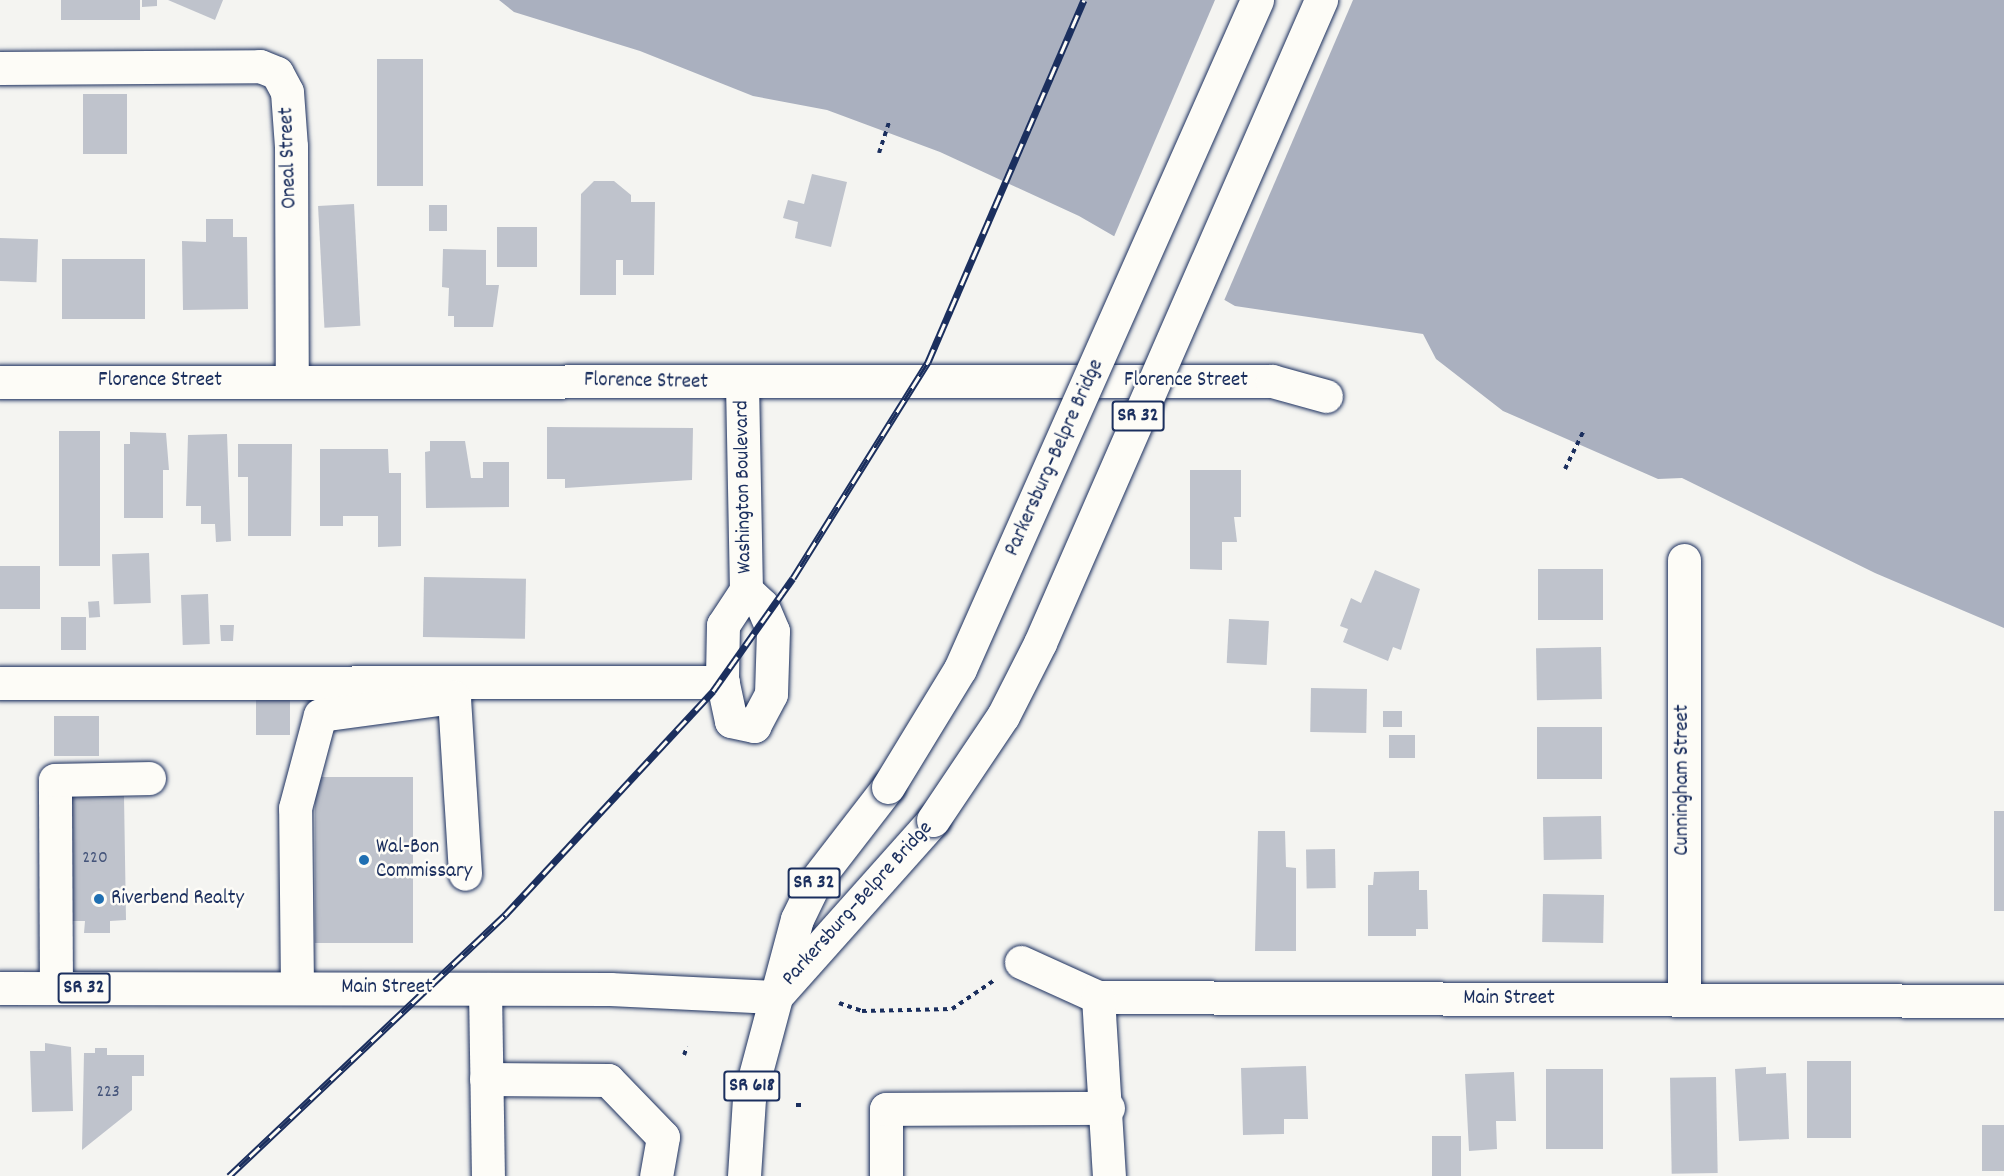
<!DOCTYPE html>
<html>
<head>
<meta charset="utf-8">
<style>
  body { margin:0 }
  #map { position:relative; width:2004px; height:1176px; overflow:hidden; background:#f4f4f1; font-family:Dekko,sans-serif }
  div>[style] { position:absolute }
  .water>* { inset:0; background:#aab0bf }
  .pier>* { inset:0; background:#f4f4f1 }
  .building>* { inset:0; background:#bfc3cc; transform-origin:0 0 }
  .path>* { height:4px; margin-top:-2px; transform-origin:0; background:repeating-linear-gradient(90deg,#1b2f5e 0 4.5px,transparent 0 9px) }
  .roads { filter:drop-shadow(0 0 2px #1b2f5e) drop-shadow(0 0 2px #1b2f5e) }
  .minor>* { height:33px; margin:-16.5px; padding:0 16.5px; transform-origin:16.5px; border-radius:16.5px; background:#fdfcf7 }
  .major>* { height:33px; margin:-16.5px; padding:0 16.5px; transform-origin:16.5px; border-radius:16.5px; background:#fdfcf7 }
  .rail>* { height:7px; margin-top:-3.5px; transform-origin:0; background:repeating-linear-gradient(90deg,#fdfcf7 0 14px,#1b2f5e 0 28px); box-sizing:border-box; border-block:2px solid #1b2f5e }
  .bridges { filter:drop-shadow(0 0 2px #1b2f5e) drop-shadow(0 0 2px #1b2f5e) }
  .major-bridge>* { height:33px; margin:-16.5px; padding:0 16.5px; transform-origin:16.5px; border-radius:16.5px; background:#fdfcf7 }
  .dots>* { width:16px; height:16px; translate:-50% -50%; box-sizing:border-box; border:3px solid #fdfcf7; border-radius:50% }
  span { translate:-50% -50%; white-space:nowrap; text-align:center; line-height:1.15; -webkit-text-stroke:5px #fdfcf7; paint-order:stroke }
  .number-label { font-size:18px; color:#44547a }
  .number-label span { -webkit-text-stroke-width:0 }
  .shield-label span { padding:2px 4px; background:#fdfcf7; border:2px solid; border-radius:4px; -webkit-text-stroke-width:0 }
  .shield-label { font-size:20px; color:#1b2f5e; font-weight:700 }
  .street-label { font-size:21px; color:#1b2f5e }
  .poi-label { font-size:21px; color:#1b2f5e }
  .left { translate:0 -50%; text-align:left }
</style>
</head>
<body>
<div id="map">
  <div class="water">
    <div style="clip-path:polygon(499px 0,2004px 0,2004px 628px,1875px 573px,1682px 478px,1658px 479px,1503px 411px,1436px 359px,1423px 334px,1235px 306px,1079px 216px,940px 152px,827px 110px,753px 96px,640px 51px,514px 12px)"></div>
  </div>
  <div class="pier">
    <div style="clip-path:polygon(1215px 0,1353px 0,1223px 303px,1113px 239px)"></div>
  </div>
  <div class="building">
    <div style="left:61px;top:0;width:79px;height:20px"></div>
    <div style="clip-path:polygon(142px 0,157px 0,157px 6px,142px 7px)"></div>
    <div style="clip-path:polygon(168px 0,223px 0,215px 20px)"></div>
    <div style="left:377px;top:59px;width:46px;height:127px"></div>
    <div style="left:83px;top:94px;width:44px;height:60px"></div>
    <div style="clip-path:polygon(812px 174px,847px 182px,831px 247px,795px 238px,798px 222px,783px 218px,788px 200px,804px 204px)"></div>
    <div style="clip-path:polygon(594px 181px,614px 181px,631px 195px,631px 202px,655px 202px,654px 275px,623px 275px,623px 260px,616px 260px,616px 295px,580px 295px,581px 194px)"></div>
    <div style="left:354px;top:204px;width:122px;height:36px;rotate:87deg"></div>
    <div style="left:429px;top:205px;width:18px;height:26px"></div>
    <div style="clip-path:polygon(206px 219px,233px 219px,233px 237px,247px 237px,248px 309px,183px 310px,182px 241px,206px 242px)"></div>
    <div style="left:497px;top:227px;width:40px;height:40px"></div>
    <div style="left:0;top:238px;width:38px;height:43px;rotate:2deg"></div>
    <div style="clip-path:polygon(443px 249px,486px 250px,486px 285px,499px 285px,493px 327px,454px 327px,454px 316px,448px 316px,449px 288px,442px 287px)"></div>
    <div style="left:62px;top:259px;width:83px;height:60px"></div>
    <div style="clip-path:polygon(547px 427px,693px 428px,692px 480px,565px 488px,565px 479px,547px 479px)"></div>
    <div style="left:100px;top:431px;width:135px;height:41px;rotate:90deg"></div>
    <div style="clip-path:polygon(130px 432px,166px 433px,169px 470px,163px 470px,163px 518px,124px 518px,124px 444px,130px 444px)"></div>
    <div style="clip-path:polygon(227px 434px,231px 541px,216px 542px,215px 524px,201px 524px,201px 506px,186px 506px,188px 435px)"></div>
    <div style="clip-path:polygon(430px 441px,465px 441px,471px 478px,483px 478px,483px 462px,509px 462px,509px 507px,426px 508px,425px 452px,430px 451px)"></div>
    <div style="clip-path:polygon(238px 444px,292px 444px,291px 536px,248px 536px,248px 477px,238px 477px)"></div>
    <div style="clip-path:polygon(320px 449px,388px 449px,389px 473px,401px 473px,401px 546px,378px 547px,378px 516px,343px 516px,343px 526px,320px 526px)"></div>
    <div style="clip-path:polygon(1190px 470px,1241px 470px,1241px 517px,1234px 517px,1237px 542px,1222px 542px,1222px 570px,1190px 569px)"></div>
    <div style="left:149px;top:553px;width:50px;height:37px;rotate:88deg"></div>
    <div style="left:0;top:566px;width:40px;height:43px"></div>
    <div style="left:1538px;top:569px;width:65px;height:51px"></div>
    <div style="clip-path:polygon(1375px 570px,1420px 589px,1401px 650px,1393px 647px,1388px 661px,1343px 642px,1348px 629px,1340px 626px,1351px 598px,1361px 603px)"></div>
    <div style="left:424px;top:577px;width:102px;height:60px;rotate:1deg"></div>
    <div style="left:208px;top:594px;width:50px;height:27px;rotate:88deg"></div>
    <div style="left:99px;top:601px;width:16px;height:11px;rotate:86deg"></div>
    <div style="left:61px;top:617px;width:25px;height:33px"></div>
    <div style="left:1229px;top:619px;width:40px;height:44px;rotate:3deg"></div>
    <div style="clip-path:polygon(220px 625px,234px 625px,233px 641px,221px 641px)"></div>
    <div style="left:1601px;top:647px;width:52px;height:65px;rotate:89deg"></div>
    <div style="left:1311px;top:688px;width:56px;height:44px;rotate:1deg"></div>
    <div style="left:256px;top:690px;width:34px;height:45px"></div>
    <div style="left:1383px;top:711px;width:19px;height:16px"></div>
    <div style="left:54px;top:716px;width:45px;height:40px"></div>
    <div style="left:1537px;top:727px;width:65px;height:52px"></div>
    <div style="left:1389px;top:735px;width:26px;height:23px"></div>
    <div style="left:315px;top:777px;width:98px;height:166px"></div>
    <div style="clip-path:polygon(124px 796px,126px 920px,110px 921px,110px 933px,84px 933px,85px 921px,66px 921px,65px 797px)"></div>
    <div style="left:1994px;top:811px;width:10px;height:100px"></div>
    <div style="left:1601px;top:816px;width:43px;height:58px;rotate:89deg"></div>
    <div style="clip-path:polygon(1258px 831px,1285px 831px,1286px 867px,1296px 868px,1296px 951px,1255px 951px)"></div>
    <div style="left:1335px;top:849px;width:39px;height:29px;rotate:89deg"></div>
    <div style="clip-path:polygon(1419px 871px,1419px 890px,1427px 890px,1428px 929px,1416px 929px,1416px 936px,1368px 936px,1368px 885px,1373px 885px,1374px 872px)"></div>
    <div style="left:1543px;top:894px;width:61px;height:48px;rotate:1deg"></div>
    <div style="clip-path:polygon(45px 1043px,71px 1047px,73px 1111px,32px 1112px,30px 1051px,45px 1051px)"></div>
    <div style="clip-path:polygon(95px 1048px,107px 1048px,107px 1055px,144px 1055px,144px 1076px,132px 1076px,132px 1110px,82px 1150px,84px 1053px,95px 1053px)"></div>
    <div style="left:1807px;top:1061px;width:44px;height:77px"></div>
    <div style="clip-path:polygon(1306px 1066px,1308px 1119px,1284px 1119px,1284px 1134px,1243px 1135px,1241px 1068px)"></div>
    <div style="clip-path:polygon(1766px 1067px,1766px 1074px,1786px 1073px,1789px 1139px,1739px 1141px,1735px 1069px)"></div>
    <div style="left:1546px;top:1069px;width:57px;height:80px"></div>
    <div style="clip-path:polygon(1514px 1072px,1516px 1121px,1496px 1121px,1497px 1149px,1469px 1151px,1465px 1074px)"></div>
    <div style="left:1716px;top:1077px;width:96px;height:46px;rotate:89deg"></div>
    <div style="left:2004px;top:1125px;width:46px;height:22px;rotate:90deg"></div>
    <div style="left:1461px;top:1136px;width:40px;height:29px;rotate:90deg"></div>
  </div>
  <div class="path">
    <div style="left:879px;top:153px;width:32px;rotate:-72deg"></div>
    <div style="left:1565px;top:469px;width:43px;rotate:-64deg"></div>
    <div style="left:839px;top:1003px;width:24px;rotate:19deg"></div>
    <div style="left:862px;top:1011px;width:90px;rotate:-1.3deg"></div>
    <div style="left:952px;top:1009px;width:50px;rotate:-34.3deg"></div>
    <div style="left:684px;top:1055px;width:9px;rotate:-69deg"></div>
    <div style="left:796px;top:1105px;width:6px"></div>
  </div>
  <div class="roads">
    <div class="minor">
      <div style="left:0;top:68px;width:260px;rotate:-0.4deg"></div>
      <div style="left:260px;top:66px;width:18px;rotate:22deg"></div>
      <div style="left:277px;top:73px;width:21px;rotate:62deg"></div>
      <div style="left:287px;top:92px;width:54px;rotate:85.8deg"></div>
      <div style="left:291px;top:146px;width:235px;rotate:89.8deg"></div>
      <div style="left:0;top:382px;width:1272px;rotate:-0.05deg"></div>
      <div style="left:1272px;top:381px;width:56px;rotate:15.5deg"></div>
      <div style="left:742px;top:383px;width:207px;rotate:88.9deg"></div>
      <div style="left:746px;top:590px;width:42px;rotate:123.3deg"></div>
      <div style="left:723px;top:625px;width:54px;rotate:91.1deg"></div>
      <div style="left:722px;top:679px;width:43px;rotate:77.9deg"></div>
      <div style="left:731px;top:721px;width:24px;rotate:12deg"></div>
      <div style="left:754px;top:726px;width:36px;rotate:-62deg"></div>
      <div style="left:771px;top:694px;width:63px;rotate:-88.2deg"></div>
      <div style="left:773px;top:631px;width:28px;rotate:-113deg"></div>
      <div style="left:762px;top:605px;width:22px;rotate:-137deg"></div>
      <div style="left:0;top:683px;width:723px;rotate:-0.08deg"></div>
      <div style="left:454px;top:698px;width:176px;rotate:86.4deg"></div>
      <div style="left:1021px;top:962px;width:85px;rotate:24.4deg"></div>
      <div style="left:1098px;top:997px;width:906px;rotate:0.25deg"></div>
      <div style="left:56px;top:988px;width:208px;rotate:-90.3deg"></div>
      <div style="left:55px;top:780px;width:94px;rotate:-1.2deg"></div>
      <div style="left:297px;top:988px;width:180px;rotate:-90.6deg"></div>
      <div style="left:295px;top:808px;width:96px;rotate:-75deg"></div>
      <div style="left:320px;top:715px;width:135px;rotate:-7.7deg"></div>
      <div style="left:485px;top:989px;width:187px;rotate:89.1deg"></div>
      <div style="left:1098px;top:997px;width:179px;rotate:86.5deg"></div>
      <div style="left:1684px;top:1000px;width:440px;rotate:-90deg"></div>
      <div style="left:486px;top:1079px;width:122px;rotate:0.5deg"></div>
      <div style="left:608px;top:1080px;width:79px;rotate:46deg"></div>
      <div style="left:663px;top:1137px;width:40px;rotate:100deg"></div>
      <div style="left:886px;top:1176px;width:67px;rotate:-90deg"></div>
      <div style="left:886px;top:1109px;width:222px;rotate:-0.3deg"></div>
    </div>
    <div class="major">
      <div style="left:0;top:988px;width:610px;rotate:0.09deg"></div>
      <div style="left:610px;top:989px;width:164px;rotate:2.8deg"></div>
      <div style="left:780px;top:992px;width:230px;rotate:-48.3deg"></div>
      <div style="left:744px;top:1176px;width:78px;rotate:-86.3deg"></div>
      <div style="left:749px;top:1098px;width:185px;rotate:-75deg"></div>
      <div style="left:797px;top:919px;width:43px;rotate:-64deg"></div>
      <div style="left:816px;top:880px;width:118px;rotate:-52.3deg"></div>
    </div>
  </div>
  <div class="rail">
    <div style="left:229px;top:1176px;width:380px;rotate:-43.4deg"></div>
    <div style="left:505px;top:915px;width:306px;rotate:-47.1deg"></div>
    <div style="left:713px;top:691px;width:138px;rotate:-54.7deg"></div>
    <div style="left:793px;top:578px;width:255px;rotate:-58deg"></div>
    <div style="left:928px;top:362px;width:394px;rotate:-66.7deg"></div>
  </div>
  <div class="bridges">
    <div class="major-bridge">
      <div style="left:888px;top:787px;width:138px;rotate:-58.6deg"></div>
      <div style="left:960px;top:669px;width:732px;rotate:-66.06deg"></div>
      <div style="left:933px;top:820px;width:125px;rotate:-56.1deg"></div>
      <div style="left:1003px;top:716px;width:82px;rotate:-63.1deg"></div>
      <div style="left:1040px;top:643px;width:702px;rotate:-66.39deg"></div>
    </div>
  </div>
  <div class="dots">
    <div style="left:364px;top:860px;background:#1f6fb2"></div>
    <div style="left:99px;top:899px;background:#1f6fb2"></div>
  </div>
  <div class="number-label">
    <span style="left:95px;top:859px">220</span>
    <span style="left:108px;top:1093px">223</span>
  </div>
  <div class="shield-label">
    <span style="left:1138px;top:416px">SR 32</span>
    <span style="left:814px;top:883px">SR 32</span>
    <span style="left:84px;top:988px">SR 32</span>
    <span style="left:752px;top:1086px">SR 618</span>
  </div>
  <div class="street-label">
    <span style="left:289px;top:158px;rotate:-92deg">Oneal Street</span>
    <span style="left:160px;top:381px">Florence Street</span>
    <span style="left:1186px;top:381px">Florence Street</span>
    <span style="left:646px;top:382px;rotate:1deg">Florence Street</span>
    <span style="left:1055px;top:458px;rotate:-66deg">Parkersburg–Belpre Bridge</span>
    <span style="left:744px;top:487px;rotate:-91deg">Washington Boulevard</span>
    <span style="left:1683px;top:780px;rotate:-90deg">Cunningham Street</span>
    <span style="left:858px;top:904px;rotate:-48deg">Parkersburg–Belpre Bridge</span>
    <span style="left:387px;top:988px">Main Street</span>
    <span style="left:1509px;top:999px">Main Street</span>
  </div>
  <div class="poi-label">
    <span class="left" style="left:376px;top:860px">Wal-Bon<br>Commissary</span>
    <span class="left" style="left:111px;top:899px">Riverbend Realty</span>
  </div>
</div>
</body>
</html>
